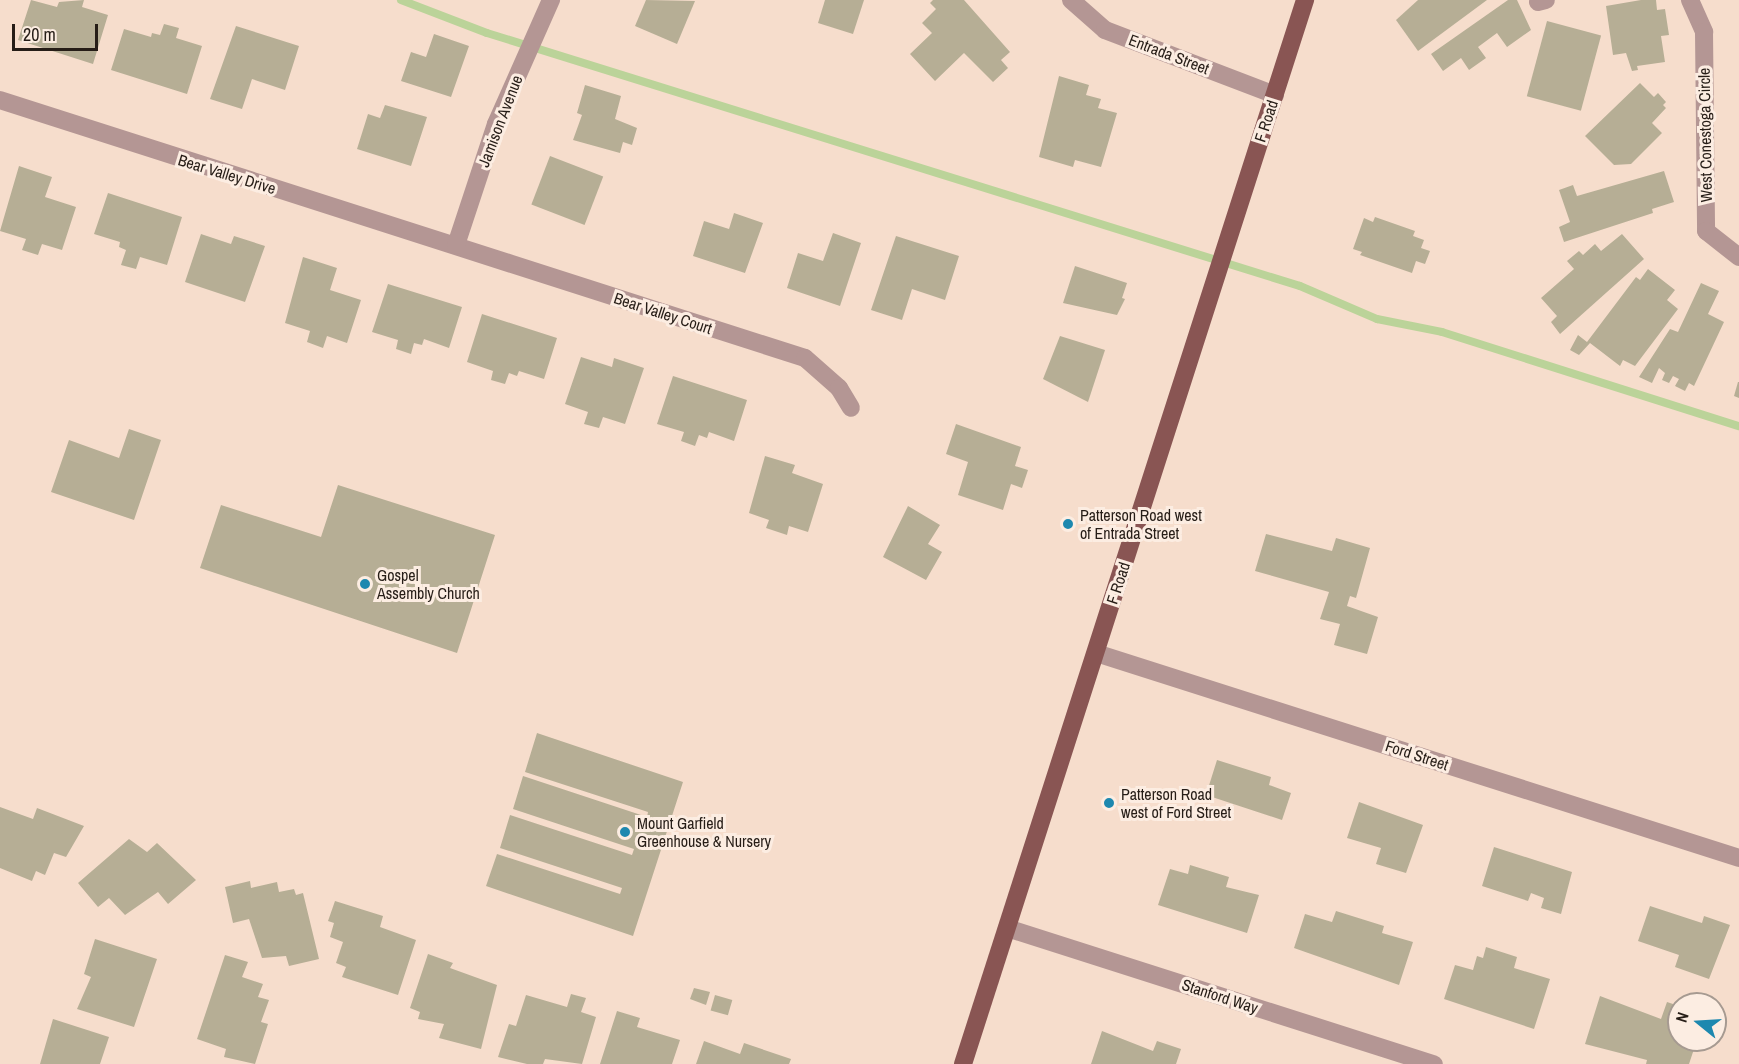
<!DOCTYPE html>
<html>
<head>
<meta charset="utf-8">
<style>
  body { margin:0 }
  #map { position:relative; width:1739px; height:1064px; overflow:hidden; background:#f6ddcc; font-family:"Archivo Narrow",sans-serif }
  div>[style] { position:absolute }
  .stream>* { height:8px; margin:-4px; padding:0 4px; transform-origin:4px; border-radius:4px; background:#bbd399 }
  .building>* { inset:0; background:#b6ae95; transform-origin:0 0 }
  .minor>* { height:18px; margin:-9px; padding:0 9px; transform-origin:9px; border-radius:9px; background:#b49694 }
  .major>* { height:18px; margin:-9px; padding:0 9px; transform-origin:9px; border-radius:9px; background:#895553 }
  .dots>* { width:16px; height:16px; translate:-50% -50%; box-sizing:border-box; border:3px solid #fcede2; border-radius:50% }
  span { translate:-50% -50%; white-space:nowrap; text-align:center; line-height:1.15; -webkit-text-stroke:6px #fcede2; paint-order:stroke }
  .street-label { font-size:16px; color:#261d17 }
  .poi-label { font-size:16px; color:#261d17 }
  .left { translate:0 -50%; text-align:left }
  .north { position:absolute; left:1667px; top:992px; width:60px; height:60px; box-sizing:border-box; background:#fcede2; border:2px solid #a69a91; border-radius:50%; rotate:288deg; font-size:16px; font-weight:700; line-height:24px; text-align:center; color:#261d17 }
  .north::after { content:''; display:block; margin:auto; width:21px; height:27px; background:#1d88af; clip-path:polygon(50% 0,100% 100%,50% 72%,0 100%) }
  .scale { position:absolute; left:12px; top:24px; width:86px; height:27px; box-sizing:border-box; border:3px solid #261d17; border-top:0; padding-left:8px; font-size:18px; line-height:21px; white-space:nowrap; color:#261d17; -webkit-text-stroke:4px #fcede2; paint-order:stroke }
</style>
</head>
<body>
<div id="map">
  <div class="stream">
    <div style="left:401px;top:0;width:92px;rotate:21deg"></div>
    <div style="left:487px;top:33px;width:851px;rotate:17.29deg"></div>
    <div style="left:1300px;top:286px;width:84px;rotate:23.2deg"></div>
    <div style="left:1377px;top:319px;width:66px;rotate:11.3deg"></div>
    <div style="left:1442px;top:332px;width:312px;rotate:17.6deg"></div>
  </div>
  <div class="building">
    <div style="clip-path:polygon(31px 0,57px 7px,59px 2px,84px 0,82px 7px,108px 15px,93px 64px,18px 40px)"></div>
    <div style="clip-path:polygon(646px 0,695px 1px,677px 44px,635px 26px)"></div>
    <div style="clip-path:polygon(825px 0,864px 0,853px 34px,818px 23px)"></div>
    <div style="clip-path:polygon(933px 0,964px 0,1010px 52px,1001px 60px,1008px 68px,993px 82px,964px 53px,935px 81px,910px 54px,932px 33px,922px 23px,936px 9px,930px 3px)"></div>
    <div style="clip-path:polygon(1418px 0,1487px 0,1418px 51px,1396px 20px)"></div>
    <div style="clip-path:polygon(1508px 0,1517px 0,1531px 30px,1507px 47px,1497px 33px,1478px 47px,1486px 58px,1469px 70px,1461px 58px,1443px 71px,1431px 54px)"></div>
    <div style="clip-path:polygon(1641px 0,1656px 0,1657px 10px,1665px 9px,1669px 35px,1661px 36px,1665px 62px,1637px 66px,1638px 70px,1632px 71px,1626px 53px,1613px 55px,1606px 6px)"></div>
    <div style="left:1547px;top:21px;width:56px;height:78px;rotate:15deg"></div>
    <div style="clip-path:polygon(164px 24px,179px 28px,176px 38px,202px 46px,187px 94px,111px 70px,124px 29px,151px 37px,152px 33px,160px 35px)"></div>
    <div style="clip-path:polygon(236px 26px,299px 46px,285px 90px,252px 79px,242px 109px,210px 99px)"></div>
    <div style="clip-path:polygon(434px 34px,469px 46px,451px 97px,401px 81px,411px 52px,426px 57px)"></div>
    <div style="clip-path:polygon(1059px 76px,1089px 85px,1086px 95px,1101px 99px,1098px 108px,1117px 113px,1101px 167px,1075px 160px,1073px 167px,1039px 157px)"></div>
    <div style="clip-path:polygon(1640px 83px,1654px 97px,1658px 93px,1666px 102px,1663px 105px,1666px 108px,1652px 123px,1662px 133px,1631px 164px,1614px 165px,1585px 136px)"></div>
    <div style="clip-path:polygon(585px 85px,621px 96px,615px 119px,637px 128px,632px 145px,623px 142px,620px 153px,573px 140px,582px 115px,577px 113px)"></div>
    <div style="clip-path:polygon(385px 105px,427px 117px,411px 166px,357px 149px,368px 114px,380px 118px)"></div>
    <div style="left:550px;top:156px;width:57px;height:52px;rotate:21deg"></div>
    <div style="clip-path:polygon(19px 166px,52px 177px,45px 197px,76px 207px,62px 250px,42px 244px,38px 255px,22px 250px,26px 239px,0 231px)"></div>
    <div style="clip-path:polygon(1664px 171px,1674px 202px,1652px 209px,1653px 213px,1564px 242px,1559px 227px,1570px 222px,1559px 190px,1573px 185px,1577px 196px)"></div>
    <div style="clip-path:polygon(108px 193px,182px 217px,167px 265px,140px 257px,136px 269px,121px 265px,126px 250px,119px 247px,120px 242px,94px 234px)"></div>
    <div style="clip-path:polygon(734px 213px,763px 223px,745px 273px,693px 256px,704px 221px,729px 229px)"></div>
    <div style="clip-path:polygon(1375px 217px,1415px 231px,1413px 236px,1424px 240px,1421px 248px,1430px 251px,1425px 264px,1416px 261px,1412px 273px,1360px 255px,1362px 252px,1353px 249px,1364px 218px,1373px 222px)"></div>
    <div style="clip-path:polygon(833px 233px,861px 243px,840px 306px,787px 288px,798px 253px,823px 261px)"></div>
    <div style="clip-path:polygon(201px 234px,231px 244px,234px 236px,265px 246px,245px 302px,185px 282px)"></div>
    <div style="clip-path:polygon(1622px 234px,1644px 259px,1560px 334px,1551px 322px,1557px 316px,1541px 298px,1574px 269px,1567px 261px,1579px 251px,1583px 255px,1595px 244px,1601px 251px)"></div>
    <div style="clip-path:polygon(896px 236px,959px 256px,945px 300px,912px 289px,902px 320px,871px 310px)"></div>
    <div style="clip-path:polygon(303px 257px,337px 268px,330px 290px,361px 300px,347px 343px,327px 336px,323px 348px,307px 342px,310px 331px,285px 323px)"></div>
    <div style="clip-path:polygon(1075px 266px,1127px 283px,1122px 298px,1125px 299px,1117px 315px,1063px 303px)"></div>
    <div style="clip-path:polygon(1648px 269px,1675px 290px,1667px 300px,1678px 309px,1635px 366px,1623px 360px,1620px 366px,1590px 343px,1579px 355px,1570px 350px,1578px 335px,1587px 342px,1636px 277px,1640px 280px)"></div>
    <div style="clip-path:polygon(1701px 283px,1719px 291px,1708px 314px,1724px 322px,1694px 386px,1689px 383px,1685px 391px,1675px 386px,1679px 379px,1673px 376px,1669px 383px,1662px 380px,1665px 373px,1659px 368px,1652px 383px,1639px 377px,1670px 329px,1678px 332px)"></div>
    <div style="clip-path:polygon(388px 284px,462px 307px,449px 348px,424px 339px,422px 345px,414px 343px,411px 354px,396px 349px,398px 340px,372px 332px)"></div>
    <div style="clip-path:polygon(482px 314px,557px 338px,544px 379px,519px 371px,517px 376px,509px 373px,505px 384px,491px 380px,493px 371px,467px 362px)"></div>
    <div style="clip-path:polygon(1060px 336px,1105px 350px,1088px 402px,1043px 379px)"></div>
    <div style="clip-path:polygon(581px 357px,612px 367px,614px 358px,644px 368px,625px 424px,603px 417px,599px 428px,584px 424px,588px 412px,565px 404px)"></div>
    <div style="clip-path:polygon(673px 376px,747px 400px,734px 441px,709px 432px,707px 438px,699px 435px,695px 446px,681px 441px,684px 432px,657px 424px)"></div>
    <div style="clip-path:polygon(1738px 382px,1739px 382px,1739px 398px,1734px 396px)"></div>
    <div style="clip-path:polygon(956px 424px,1021px 447px,1015px 466px,1028px 470px,1022px 488px,1011px 484px,1003px 510px,958px 495px,968px 462px,946px 454px)"></div>
    <div style="clip-path:polygon(129px 429px,161px 440px,134px 520px,51px 492px,69px 440px,119px 458px)"></div>
    <div style="clip-path:polygon(765px 456px,795px 465px,792px 473px,823px 484px,808px 532px,789px 526px,787px 535px,766px 528px,769px 520px,749px 513px)"></div>
    <div style="clip-path:polygon(338px 485px,495px 535px,457px 653px,200px 568px,221px 505px,321px 537px)"></div>
    <div style="clip-path:polygon(908px 506px,940px 525px,928px 544px,942px 552px,926px 580px,883px 557px)"></div>
    <div style="clip-path:polygon(1266px 534px,1332px 551px,1336px 538px,1370px 548px,1356px 598px,1350px 596px,1347px 606px,1378px 617px,1367px 654px,1334px 645px,1340px 624px,1320px 619px,1329px 592px,1255px 571px)"></div>
    <div style="clip-path:polygon(537px 733px,683px 782px,633px 936px,486px 886px,497px 854px,620px 894px,622px 888px,500px 848px,510px 815px,632px 855px,634px 849px,513px 809px,523px 776px,647px 817px,648px 812px,525px 772px)"></div>
    <div style="clip-path:polygon(1217px 760px,1271px 777px,1269px 785px,1291px 793px,1282px 820px,1206px 795px)"></div>
    <div style="clip-path:polygon(1359px 802px,1423px 825px,1406px 873px,1376px 864px,1381px 848px,1347px 838px)"></div>
    <div style="clip-path:polygon(0 807px,33px 819px,37px 808px,84px 826px,66px 857px,54px 853px,45px 875px,36px 871px,32px 881px,0 868px)"></div>
    <div style="clip-path:polygon(129px 839px,147px 852px,157px 843px,196px 880px,168px 904px,158px 892px,125px 915px,109px 898px,98px 907px,78px 883px)"></div>
    <div style="clip-path:polygon(1494px 847px,1572px 872px,1561px 914px,1541px 908px,1544px 898px,1531px 893px,1528px 901px,1482px 886px)"></div>
    <div style="clip-path:polygon(1190px 865px,1229px 877px,1226px 887px,1259px 895px,1247px 933px,1158px 905px,1170px 869px,1188px 874px)"></div>
    <div style="clip-path:polygon(250px 881px,251px 888px,277px 882px,279px 892px,294px 889px,296px 895px,303px 893px,319px 959px,289px 966px,286px 956px,262px 958px,249px 919px,233px 923px,225px 887px)"></div>
    <div style="clip-path:polygon(335px 901px,383px 916px,380px 927px,416px 940px,398px 995px,342px 977px,346px 967px,336px 963px,343px 942px,330px 937px,334px 923px,328px 921px)"></div>
    <div style="clip-path:polygon(1650px 906px,1702px 923px,1704px 916px,1730px 925px,1709px 979px,1675px 967px,1679px 955px,1638px 941px)"></div>
    <div style="clip-path:polygon(1336px 911px,1384px 926px,1382px 933px,1413px 942px,1399px 985px,1294px 948px,1305px 914px,1332px 922px)"></div>
    <div style="clip-path:polygon(95px 939px,157px 959px,134px 1027px,77px 1009px,91px 977px,84px 974px)"></div>
    <div style="clip-path:polygon(1486px 947px,1517px 957px,1514px 968px,1550px 979px,1534px 1029px,1444px 999px,1455px 965px,1473px 970px,1477px 956px,1483px 958px)"></div>
    <div style="clip-path:polygon(428px 954px,453px 963px,450px 968px,497px 985px,481px 1049px,439px 1038px,444px 1024px,418px 1019px,420px 1012px,410px 1008px)"></div>
    <div style="clip-path:polygon(225px 955px,248px 962px,242px 977px,263px 984px,258px 997px,269px 1000px,261px 1022px,268px 1024px,255px 1064px,224px 1057px,226px 1049px,197px 1039px)"></div>
    <div style="clip-path:polygon(694px 988px,710px 992px,706px 1005px,690px 999px)"></div>
    <div style="clip-path:polygon(571px 994px,586px 998px,581px 1012px,596px 1017px,582px 1064px,545px 1059px,543px 1064px,527px 1064px,498px 1057px,509px 1024px,516px 1026px,526px 995px,567px 1007px)"></div>
    <div style="left:715px;top:995px;width:18px;height:16px;rotate:16deg"></div>
    <div style="clip-path:polygon(1600px 996px,1661px 1019px,1667px 1002px,1679px 1006px,1679px 1040px,1697px 1040px,1689px 1064px,1646px 1064px,1647px 1060px,1585px 1044px)"></div>
    <div style="clip-path:polygon(617px 1011px,640px 1018px,637px 1027px,680px 1040px,672px 1064px,600px 1064px)"></div>
    <div style="clip-path:polygon(53px 1019px,109px 1037px,100px 1064px,40px 1064px)"></div>
    <div style="clip-path:polygon(1102px 1031px,1153px 1051px,1157px 1041px,1181px 1049px,1176px 1064px,1091px 1064px)"></div>
    <div style="clip-path:polygon(704px 1041px,740px 1054px,744px 1043px,791px 1059px,789px 1064px,696px 1064px)"></div>
  </div>
  <div class="minor">
    <div style="left:1071px;top:0;width:45px;rotate:41.4deg"></div>
    <div style="left:1105px;top:30px;width:182px;rotate:20.9deg"></div>
    <div style="left:1690px;top:0;width:35px;rotate:66deg"></div>
    <div style="left:1704px;top:32px;width:199px;rotate:89.4deg"></div>
    <div style="left:1706px;top:231px;width:42px;rotate:38.2deg"></div>
    <div style="left:1538px;top:2px;width:8px;rotate:-14deg"></div>
    <div style="left:0;top:100px;width:845px;rotate:17.77deg"></div>
    <div style="left:805px;top:358px;width:45px;rotate:41.4deg"></div>
    <div style="left:839px;top:388px;width:23px;rotate:59deg"></div>
    <div style="left:456px;top:245px;width:127px;rotate:-71.7deg"></div>
    <div style="left:496px;top:124px;width:136px;rotate:-66.1deg"></div>
    <div style="left:1096px;top:653px;width:675px;rotate:17.68deg"></div>
    <div style="left:1007px;top:928px;width:448px;rotate:17.7deg"></div>
  </div>
  <div class="major">
    <div style="left:963px;top:1064px;width:1118px;rotate:-72.18deg"></div>
  </div>
  <div class="dots">
    <div style="left:1068px;top:524px;background:#1d88af"></div>
    <div style="left:365px;top:584px;background:#1d88af"></div>
    <div style="left:1109px;top:803px;background:#1d88af"></div>
    <div style="left:625px;top:832px;background:#1d88af"></div>
  </div>
  <div class="street-label">
    <span style="left:1169px;top:54px;rotate:21deg">Entrada Street</span>
    <span style="left:500px;top:121px;rotate:-69deg">Jamison Avenue</span>
    <span style="left:1266px;top:121px;rotate:-72deg">F Road</span>
    <span style="left:1705px;top:135px;rotate:-91deg">West Conestoga Circle</span>
    <span style="left:227px;top:174px;rotate:17deg">Bear Valley Drive</span>
    <span style="left:663px;top:313px;rotate:18deg">Bear Valley Court</span>
    <span style="left:1118px;top:583px;rotate:-72deg">F Road</span>
    <span style="left:1417px;top:755px;rotate:18deg">Ford Street</span>
    <span style="left:1220px;top:996px;rotate:18deg">Stanford Way</span>
  </div>
  <div class="poi-label">
    <span class="left" style="left:1080px;top:524px">Patterson Road west<br>of Entrada Street</span>
    <span class="left" style="left:377px;top:584px">Gospel<br>Assembly Church</span>
    <span class="left" style="left:1121px;top:803px">Patterson Road<br>west of Ford Street</span>
    <span class="left" style="left:637px;top:832px">Mount Garfield<br>Greenhouse &amp; Nursery</span>
  </div>
  <div class="north">N</div>
  <div class="scale">20 m</div>
</div>
</body>
</html>
